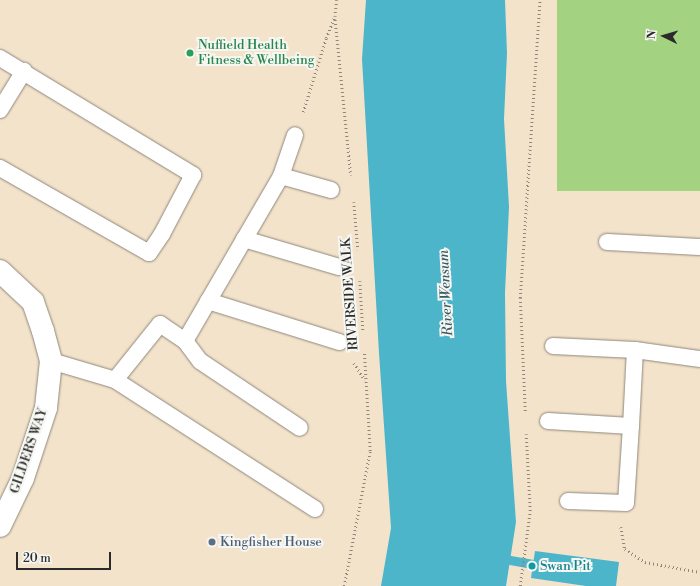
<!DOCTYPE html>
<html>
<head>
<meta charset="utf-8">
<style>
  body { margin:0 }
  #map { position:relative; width:700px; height:586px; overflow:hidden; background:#f3e3cb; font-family:"Libre Bodoni",serif }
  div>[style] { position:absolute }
  .green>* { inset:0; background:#a3d381; transform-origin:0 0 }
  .water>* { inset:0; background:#4cb5ca }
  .stream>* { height:9px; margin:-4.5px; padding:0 4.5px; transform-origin:4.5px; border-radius:4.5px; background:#4cb5ca }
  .path>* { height:2.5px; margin-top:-1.25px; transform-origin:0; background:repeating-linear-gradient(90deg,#8f877b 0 1px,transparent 0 4px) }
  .roads { filter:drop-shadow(0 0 1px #8f877b) drop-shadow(0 0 1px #8f877b) }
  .lane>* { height:16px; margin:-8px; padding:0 8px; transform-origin:8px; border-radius:8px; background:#fff }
  .street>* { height:22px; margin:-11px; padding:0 11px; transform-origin:11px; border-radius:11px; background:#fff }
  .dots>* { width:11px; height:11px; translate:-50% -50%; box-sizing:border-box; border:2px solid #f6f6f2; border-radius:50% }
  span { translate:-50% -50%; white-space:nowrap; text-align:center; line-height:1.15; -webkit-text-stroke:4px #f6f6f2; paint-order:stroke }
  .leisure-label { font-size:13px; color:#27864d }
  .left { translate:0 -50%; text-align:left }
  .street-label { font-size:13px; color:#2b2b2b }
  .service-label { font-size:13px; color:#4e5e75 }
  .culture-label { font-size:13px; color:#0d838f }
  .water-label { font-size:14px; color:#375b63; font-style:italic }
  .north { position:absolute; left:644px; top:16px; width:40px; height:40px; -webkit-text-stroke:3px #f6f6f2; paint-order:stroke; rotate:275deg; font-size:11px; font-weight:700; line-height:16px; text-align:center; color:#2b2b2b }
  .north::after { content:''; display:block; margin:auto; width:14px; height:18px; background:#2b2b2b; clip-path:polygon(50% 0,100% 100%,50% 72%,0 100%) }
  .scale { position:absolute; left:16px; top:552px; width:95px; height:18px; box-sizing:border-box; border:2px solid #2b2b2b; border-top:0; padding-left:5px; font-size:12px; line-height:14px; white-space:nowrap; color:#2b2b2b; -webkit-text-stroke:3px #f6f6f2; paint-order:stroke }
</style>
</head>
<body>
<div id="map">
  <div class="green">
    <div style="left:557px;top:0;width:143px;height:191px"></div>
  </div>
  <div class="water">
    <div style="clip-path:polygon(366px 0,505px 0,507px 53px,504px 119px,509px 207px,505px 293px,506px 381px,516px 522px,506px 586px,381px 586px,391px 528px,379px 353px,362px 59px)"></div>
    <div style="clip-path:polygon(535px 551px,619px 562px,616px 586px,586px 586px,531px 578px)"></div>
  </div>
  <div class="stream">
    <div style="left:510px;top:560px;width:23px;rotate:10deg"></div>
  </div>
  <div class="path">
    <div style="left:337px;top:0;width:16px;rotate:97deg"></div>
    <div style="left:335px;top:16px;width:160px;rotate:84.3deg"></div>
    <div style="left:303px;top:112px;width:77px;rotate:-72.7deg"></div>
    <div style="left:326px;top:38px;width:24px;rotate:-68deg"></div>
    <div style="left:354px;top:202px;width:48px;rotate:85.2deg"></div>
    <div style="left:360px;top:281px;width:49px;rotate:86.5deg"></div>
    <div style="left:354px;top:363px;width:20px;rotate:57deg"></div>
    <div style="left:525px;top:411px;width:113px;rotate:-92.5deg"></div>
    <div style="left:520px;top:298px;width:299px;rotate:-86.2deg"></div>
    <div style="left:621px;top:527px;width:22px;rotate:80deg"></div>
    <div style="left:625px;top:549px;width:24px;rotate:33deg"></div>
    <div style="left:645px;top:562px;width:56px;rotate:10.3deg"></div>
    <div style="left:344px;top:586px;width:137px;rotate:-79.1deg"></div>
    <div style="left:370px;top:451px;width:100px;rotate:-93.4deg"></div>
    <div style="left:520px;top:586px;width:76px;rotate:-82.4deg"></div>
    <div style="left:530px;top:511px;width:77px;rotate:-93deg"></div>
  </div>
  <div class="roads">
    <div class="lane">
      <div style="left:0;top:58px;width:226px;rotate:31.2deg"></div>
      <div style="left:193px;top:175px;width:67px;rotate:117.7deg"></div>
      <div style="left:162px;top:234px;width:23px;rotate:124deg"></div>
      <div style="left:149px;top:253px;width:172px;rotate:-150.3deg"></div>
      <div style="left:0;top:110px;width:46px;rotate:-58.4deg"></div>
      <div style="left:281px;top:176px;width:52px;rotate:15.6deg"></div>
      <div style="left:244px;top:239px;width:99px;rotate:16.4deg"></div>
      <div style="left:607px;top:242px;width:93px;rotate:3.1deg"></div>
      <div style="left:208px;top:301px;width:138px;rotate:17.3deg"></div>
      <div style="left:185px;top:341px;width:25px;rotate:53deg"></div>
      <div style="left:200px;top:361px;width:120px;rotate:33.8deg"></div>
      <div style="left:553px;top:346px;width:82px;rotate:2.8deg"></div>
      <div style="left:635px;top:350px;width:66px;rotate:7.9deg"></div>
      <div style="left:51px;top:361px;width:67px;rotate:16.5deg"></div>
      <div style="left:115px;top:380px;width:238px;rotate:32.8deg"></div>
      <div style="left:115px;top:380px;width:72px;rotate:-51.2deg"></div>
      <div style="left:160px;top:324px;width:30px;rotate:34deg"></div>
      <div style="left:185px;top:341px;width:191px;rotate:-59.8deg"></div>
      <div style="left:281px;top:176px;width:43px;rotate:-71.1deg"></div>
      <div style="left:548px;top:421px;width:83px;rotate:3.4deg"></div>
      <div style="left:631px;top:426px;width:76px;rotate:-87deg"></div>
      <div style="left:568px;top:501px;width:58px;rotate:2deg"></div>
      <div style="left:626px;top:503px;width:77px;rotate:-86.3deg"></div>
    </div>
    <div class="street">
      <div style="left:0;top:271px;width:45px;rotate:43.2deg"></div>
      <div style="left:33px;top:302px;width:31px;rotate:71deg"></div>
      <div style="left:43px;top:331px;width:31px;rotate:75deg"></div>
      <div style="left:51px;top:361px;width:47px;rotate:96.1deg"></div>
      <div style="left:46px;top:408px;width:74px;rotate:108.2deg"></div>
      <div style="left:23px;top:478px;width:53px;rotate:115.6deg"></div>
    </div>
  </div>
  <div class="dots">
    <div style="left:190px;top:53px;background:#2e9e5b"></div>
    <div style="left:212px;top:542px;background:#5c6f8a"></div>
    <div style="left:532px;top:566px;background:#0f9aa8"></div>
  </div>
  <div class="leisure-label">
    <span class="left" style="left:198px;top:53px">Nuffield Health<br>Fitness &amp; Wellbeing</span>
  </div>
  <div class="street-label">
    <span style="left:350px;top:294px;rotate:-94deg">RIVERSIDE WALK</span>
    <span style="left:29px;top:451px;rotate:-71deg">GILDERS WAY</span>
  </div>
  <div class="service-label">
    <span class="left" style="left:220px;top:542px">Kingfisher House</span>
  </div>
  <div class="culture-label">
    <span class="left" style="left:540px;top:566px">Swan Pit</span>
  </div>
  <div class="water-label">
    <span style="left:446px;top:293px;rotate:-93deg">River Wensum</span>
  </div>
  <div class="north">N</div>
  <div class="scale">20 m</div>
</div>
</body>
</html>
